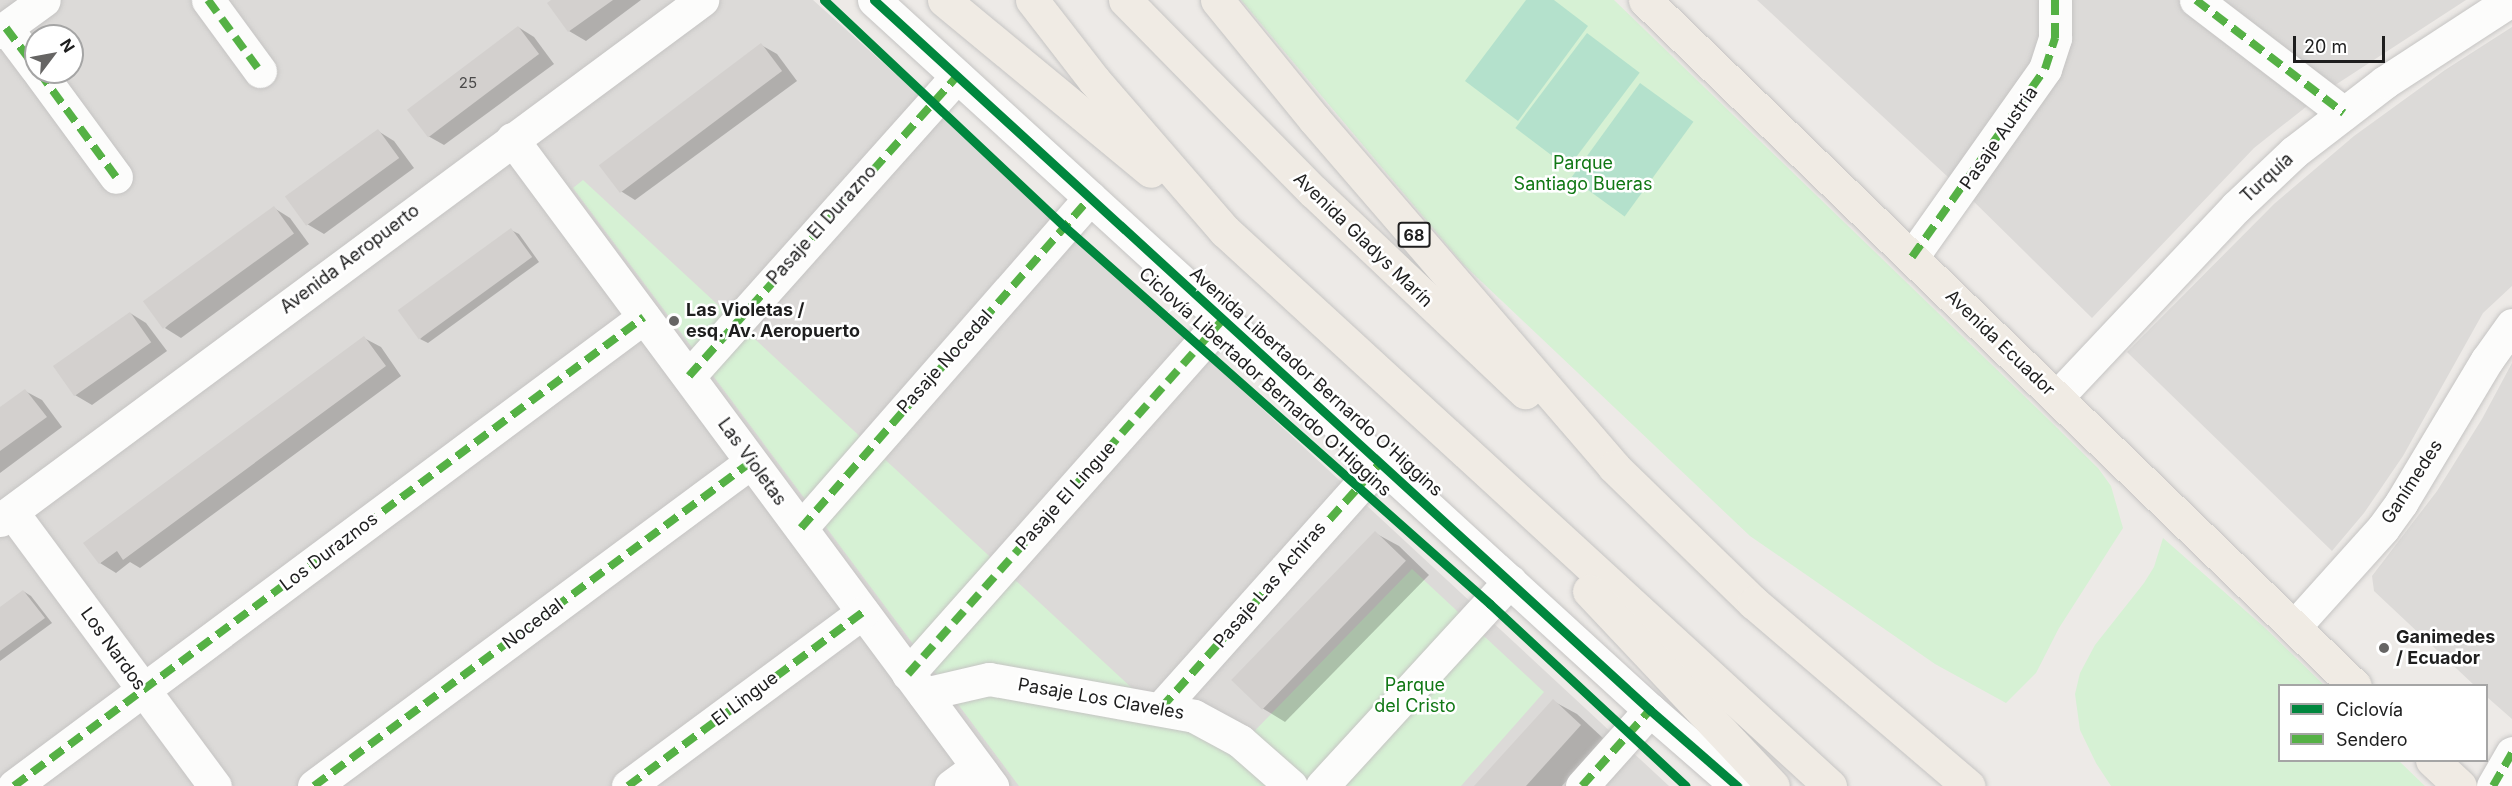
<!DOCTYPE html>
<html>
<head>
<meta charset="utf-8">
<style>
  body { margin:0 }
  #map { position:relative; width:2512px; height:786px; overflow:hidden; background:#edeae7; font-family:Inter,sans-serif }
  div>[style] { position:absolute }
  .residential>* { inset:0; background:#dcdad8 }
  .park>* { inset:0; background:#d6f1d4 }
  .pitch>* { inset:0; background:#b4e1cc; transform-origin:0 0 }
  .shadow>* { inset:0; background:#0003 }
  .building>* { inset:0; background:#d3d0ce; transform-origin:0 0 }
  .roads { filter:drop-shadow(0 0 2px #c5c4c3) drop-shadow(0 0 2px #c5c4c3) }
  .minor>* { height:33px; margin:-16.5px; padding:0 16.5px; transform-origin:16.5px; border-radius:16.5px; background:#fcfcfb }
  .major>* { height:33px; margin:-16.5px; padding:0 16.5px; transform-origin:16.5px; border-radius:16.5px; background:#f0ebe4 }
  .quiet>* { height:8px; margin-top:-4px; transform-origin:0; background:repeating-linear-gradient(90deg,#55b145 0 15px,transparent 0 23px) }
  .cycleway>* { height:9px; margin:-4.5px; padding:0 4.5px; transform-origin:4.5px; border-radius:4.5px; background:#00873e }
  .dots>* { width:16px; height:16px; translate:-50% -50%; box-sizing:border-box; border:3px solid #fff; border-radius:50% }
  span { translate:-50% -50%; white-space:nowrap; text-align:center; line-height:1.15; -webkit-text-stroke:5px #fff; paint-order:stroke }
  .number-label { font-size:15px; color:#4b4a4a }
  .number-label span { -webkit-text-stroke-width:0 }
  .shield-label span { padding:2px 4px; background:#fff; border:2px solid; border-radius:4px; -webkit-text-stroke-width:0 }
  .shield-label { font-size:16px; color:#1e1e1e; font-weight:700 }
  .street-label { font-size:18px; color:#1e1e1e }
  .park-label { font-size:18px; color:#117815 }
  .poi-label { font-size:18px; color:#1e1e1e; font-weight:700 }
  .left { translate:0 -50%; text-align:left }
  .legend { position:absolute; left:2278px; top:684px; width:210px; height:78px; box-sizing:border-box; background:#fff; border:2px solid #a5a5a5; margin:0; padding:8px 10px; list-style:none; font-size:18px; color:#1e1e1e }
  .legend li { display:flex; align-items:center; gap:12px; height:30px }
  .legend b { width:30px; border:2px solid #a5a5a5 }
  .north { position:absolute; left:24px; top:24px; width:60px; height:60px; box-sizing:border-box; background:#fff; border:2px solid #a5a5a5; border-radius:50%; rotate:58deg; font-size:16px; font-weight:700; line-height:24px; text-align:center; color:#1e1e1e }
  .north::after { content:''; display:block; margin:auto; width:21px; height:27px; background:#666564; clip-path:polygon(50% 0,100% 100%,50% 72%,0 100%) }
  .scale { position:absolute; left:2293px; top:36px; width:92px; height:27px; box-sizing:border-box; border:3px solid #1e1e1e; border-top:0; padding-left:8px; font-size:18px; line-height:21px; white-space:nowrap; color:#1e1e1e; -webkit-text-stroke:4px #fff; paint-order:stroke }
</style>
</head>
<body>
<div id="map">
  <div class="residential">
    <div style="clip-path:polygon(evenodd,0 0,813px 0,1075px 235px,1669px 786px,0 786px,0 0,36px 36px,72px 36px,72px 72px,36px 72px,36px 36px)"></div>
    <div style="clip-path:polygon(1757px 0,2466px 0,2326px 91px,2254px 148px,2092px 318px,1962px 190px)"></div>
    <div style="clip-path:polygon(2512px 27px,2512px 286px,2483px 313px,2403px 456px,2364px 513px,2332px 551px,2127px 352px,2274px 204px,2354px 136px,2445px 70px)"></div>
    <div style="clip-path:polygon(2512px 363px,2512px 719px,2487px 697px,2486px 686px,2474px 685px,2374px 591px,2372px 576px,2437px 491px,2482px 419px)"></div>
  </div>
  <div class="park">
    <div style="clip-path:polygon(1241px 0,1614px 0,2049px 420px,2098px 468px,2111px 486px,2123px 528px,2059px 628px,2036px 673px,2006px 703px,1935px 664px,1750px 536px,1463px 264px)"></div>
    <div style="clip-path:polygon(583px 180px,1134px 690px,1234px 752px,1412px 569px,1544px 692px,1461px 786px,1019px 786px,573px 188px)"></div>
    <div style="clip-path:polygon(2163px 538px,2264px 627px,2324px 685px,2280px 686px,2280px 760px,2399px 761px,2425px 786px,2111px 786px,2096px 763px,2080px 730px,2075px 694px,2080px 673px,2095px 645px,2144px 583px,2154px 567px)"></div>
  </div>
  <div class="pitch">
    <div style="clip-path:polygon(1526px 0,1554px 0,1588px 26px,1518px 121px,1465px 81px)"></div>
    <div style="left:1587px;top:33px;width:66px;height:119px;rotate:37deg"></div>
    <div style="left:1640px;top:83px;width:66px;height:117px;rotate:36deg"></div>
  </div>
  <div class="shadow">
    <div style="clip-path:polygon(553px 0,641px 0,586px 41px,569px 31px,549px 3px)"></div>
    <div style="clip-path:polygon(518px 27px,534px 37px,554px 64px,444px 145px,428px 136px)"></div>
    <div style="clip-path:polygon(761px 45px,777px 54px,797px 81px,635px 200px,619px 190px)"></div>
    <div style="clip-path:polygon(378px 131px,394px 141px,414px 168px,324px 234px,307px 224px)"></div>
    <div style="clip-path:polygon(274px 208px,290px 218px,309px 244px,181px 338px,165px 328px)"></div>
    <div style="clip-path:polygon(511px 230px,519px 234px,539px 262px,428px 343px,420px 339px)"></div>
    <div style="clip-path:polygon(130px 313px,146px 323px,167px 351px,92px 405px,75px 395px,55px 367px)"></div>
    <div style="clip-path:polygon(364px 338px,381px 347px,401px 376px,140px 568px,130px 562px,116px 573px,100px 563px)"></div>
    <div style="clip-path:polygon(25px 391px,42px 400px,62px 427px,0 473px,0 409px)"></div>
    <div style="clip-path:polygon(1375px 533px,1399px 546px,1429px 575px,1285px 722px,1262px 708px)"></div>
    <div style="clip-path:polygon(23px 591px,31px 596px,52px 623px,0 661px,0 608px)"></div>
    <div style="clip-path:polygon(1553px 701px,1577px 714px,1604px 739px,1562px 786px,1476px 786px)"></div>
  </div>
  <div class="building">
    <div style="clip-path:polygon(551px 0,613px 0,568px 32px,547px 3px)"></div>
    <div style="left:518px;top:26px;width:35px;height:139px;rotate:53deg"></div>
    <div style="left:761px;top:43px;width:35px;height:203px;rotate:53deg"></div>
    <div style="left:378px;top:129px;width:36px;height:115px;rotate:54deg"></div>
    <div style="left:274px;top:206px;width:34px;height:162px;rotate:54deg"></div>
    <div style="left:511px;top:228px;width:36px;height:140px;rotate:54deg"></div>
    <div style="left:130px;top:312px;width:37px;height:94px;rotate:55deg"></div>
    <div style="clip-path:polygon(364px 336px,386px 366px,123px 560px,117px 551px,99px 564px,83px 543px)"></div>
    <div style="clip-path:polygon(25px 389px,47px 417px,0 451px,0 407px)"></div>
    <div style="left:1375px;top:531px;width:43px;height:207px;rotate:44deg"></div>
    <div style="clip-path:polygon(23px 590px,45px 618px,0 651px,0 607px)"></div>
    <div style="clip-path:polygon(1553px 699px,1581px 725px,1526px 786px,1474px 786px)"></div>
  </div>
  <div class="roads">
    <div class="minor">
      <div style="left:208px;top:0;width:88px;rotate:53.8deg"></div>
      <div style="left:874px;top:0;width:1052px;rotate:42.46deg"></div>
      <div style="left:1650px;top:710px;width:116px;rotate:41.1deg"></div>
      <div style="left:2196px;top:0;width:186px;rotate:37.4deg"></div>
      <div style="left:6px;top:28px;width:50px;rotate:53.1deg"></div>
      <div style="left:0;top:32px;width:54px;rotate:-36deg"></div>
      <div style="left:39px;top:72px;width:130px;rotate:53.7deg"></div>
      <div style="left:512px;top:139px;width:806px;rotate:53.43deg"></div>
      <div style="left:1912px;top:257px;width:230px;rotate:-54.7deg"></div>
      <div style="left:2045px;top:69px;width:33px;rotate:-72deg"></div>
      <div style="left:2055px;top:38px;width:38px;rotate:-90deg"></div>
      <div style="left:689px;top:376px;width:402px;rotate:-48.2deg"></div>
      <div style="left:2057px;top:397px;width:261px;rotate:-46.7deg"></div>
      <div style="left:2236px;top:207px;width:80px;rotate:-43.5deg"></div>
      <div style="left:2294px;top:152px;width:115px;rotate:-37.6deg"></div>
      <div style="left:2385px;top:82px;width:150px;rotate:-33.1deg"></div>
      <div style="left:12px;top:512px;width:341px;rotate:53.5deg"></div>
      <div style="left:0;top:520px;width:874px;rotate:-36.53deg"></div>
      <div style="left:801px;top:528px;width:439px;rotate:-48.8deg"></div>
      <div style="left:2294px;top:627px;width:133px;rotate:-48deg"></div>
      <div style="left:2383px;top:528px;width:31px;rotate:-54deg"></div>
      <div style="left:2401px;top:503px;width:167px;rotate:-59deg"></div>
      <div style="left:2487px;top:360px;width:43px;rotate:-54.5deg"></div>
      <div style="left:908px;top:674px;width:475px;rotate:-48.4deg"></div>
      <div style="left:924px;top:694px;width:67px;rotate:-13deg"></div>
      <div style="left:989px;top:679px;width:208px;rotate:10.2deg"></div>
      <div style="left:1194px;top:716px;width:52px;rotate:28.5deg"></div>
      <div style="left:1240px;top:741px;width:68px;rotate:41.4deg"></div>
      <div style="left:1161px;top:708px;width:329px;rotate:-48.2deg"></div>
      <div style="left:14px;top:786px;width:785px;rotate:-36.67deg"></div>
      <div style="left:314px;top:786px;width:544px;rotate:-36.55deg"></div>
      <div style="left:628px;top:786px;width:292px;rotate:-36.5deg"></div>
      <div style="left:951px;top:786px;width:32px;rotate:-36deg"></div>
      <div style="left:1322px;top:786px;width:278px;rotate:-47.5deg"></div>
      <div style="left:1582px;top:786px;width:102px;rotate:-48.2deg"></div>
      <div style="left:2493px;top:786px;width:38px;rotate:-60deg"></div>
    </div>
    <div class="major">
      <div style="left:944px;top:0;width:268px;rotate:39.6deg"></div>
      <div style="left:1032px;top:0;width:101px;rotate:52.2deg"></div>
      <div style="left:1094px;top:80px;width:200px;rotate:49.1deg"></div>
      <div style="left:1225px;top:231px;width:821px;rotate:42.53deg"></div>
      <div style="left:1125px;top:0;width:269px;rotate:45.5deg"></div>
      <div style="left:1314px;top:192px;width:291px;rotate:43.5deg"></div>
      <div style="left:1217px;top:0;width:154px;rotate:50.8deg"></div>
      <div style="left:1314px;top:119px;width:459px;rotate:49.2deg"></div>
      <div style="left:1614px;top:467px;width:195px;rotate:44.2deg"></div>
      <div style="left:1754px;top:603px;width:282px;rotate:40.5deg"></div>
      <div style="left:1645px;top:0;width:987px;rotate:44.02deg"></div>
      <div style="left:1589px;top:591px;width:268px;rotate:46.7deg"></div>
      <div style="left:2432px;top:760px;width:38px;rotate:43deg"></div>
    </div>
  </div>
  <div class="quiet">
    <div style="left:208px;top:0;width:88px;rotate:53.8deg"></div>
    <div style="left:2196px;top:0;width:186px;rotate:37.4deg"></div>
    <div style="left:6px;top:28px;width:50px;rotate:53.1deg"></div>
    <div style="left:39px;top:72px;width:130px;rotate:53.7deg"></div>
    <div style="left:1912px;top:257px;width:230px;rotate:-54.7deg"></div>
    <div style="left:2045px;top:69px;width:33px;rotate:-72deg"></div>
    <div style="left:2055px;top:38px;width:38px;rotate:-90deg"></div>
    <div style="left:689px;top:376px;width:402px;rotate:-48.2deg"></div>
    <div style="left:801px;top:528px;width:439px;rotate:-48.8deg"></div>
    <div style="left:908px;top:674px;width:475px;rotate:-48.4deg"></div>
    <div style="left:1161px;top:708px;width:329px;rotate:-48.2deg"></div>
    <div style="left:14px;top:786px;width:785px;rotate:-36.67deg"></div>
    <div style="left:314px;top:786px;width:544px;rotate:-36.55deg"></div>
    <div style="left:628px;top:786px;width:292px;rotate:-36.5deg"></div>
    <div style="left:1582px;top:786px;width:102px;rotate:-48.2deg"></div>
    <div style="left:2493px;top:786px;width:38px;rotate:-60deg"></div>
  </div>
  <div class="cycleway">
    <div style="left:824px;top:0;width:331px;rotate:43.3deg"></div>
    <div style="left:1065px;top:227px;width:568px;rotate:41.57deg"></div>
    <div style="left:1490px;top:604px;width:267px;rotate:42.9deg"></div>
    <div style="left:874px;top:0;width:1052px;rotate:42.46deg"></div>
    <div style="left:1650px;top:710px;width:116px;rotate:41.1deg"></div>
  </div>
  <div class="dots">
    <div style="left:674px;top:321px;background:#666564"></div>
    <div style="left:2384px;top:648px;background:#666564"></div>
  </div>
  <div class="number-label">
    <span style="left:468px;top:83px">25</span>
  </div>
  <div class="shield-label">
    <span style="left:1414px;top:235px">68</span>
  </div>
  <div class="street-label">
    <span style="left:1999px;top:138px;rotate:-55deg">Pasaje Austria</span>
    <span style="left:2267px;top:178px;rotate:-43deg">Turquía</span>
    <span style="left:822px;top:225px;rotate:-48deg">Pasaje El Durazno</span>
    <span style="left:1363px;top:240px;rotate:44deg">Avenida Gladys Marín</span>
    <span style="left:350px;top:259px;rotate:-37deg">Avenida Aeropuerto</span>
    <span style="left:2000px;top:343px;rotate:44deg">Avenida Ecuador</span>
    <span style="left:945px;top:362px;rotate:-48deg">Pasaje Nocedal</span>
    <span style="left:1265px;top:382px;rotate:42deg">Ciclovía Libertador Bernardo O'Higgins</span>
    <span style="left:1316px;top:382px;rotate:42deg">Avenida Libertador Bernardo O'Higgins</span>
    <span style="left:752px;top:462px;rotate:54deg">Las Violetas</span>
    <span style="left:2412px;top:482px;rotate:-57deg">Ganímedes</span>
    <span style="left:1066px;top:496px;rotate:-48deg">Pasaje El Lingue</span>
    <span style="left:329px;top:552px;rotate:-37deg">Los Duraznos</span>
    <span style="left:1270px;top:585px;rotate:-49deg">Pasaje Las Achiras</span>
    <span style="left:533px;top:624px;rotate:-37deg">Nocedal</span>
    <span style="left:113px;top:649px;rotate:54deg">Los Nardos</span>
    <span style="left:745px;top:699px;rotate:-37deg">El Lingue</span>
    <span style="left:1101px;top:699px;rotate:10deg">Pasaje Los Claveles</span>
  </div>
  <div class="park-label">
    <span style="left:1583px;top:174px">Parque<br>Santiago Bueras</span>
    <span style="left:1415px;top:696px">Parque<br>del Cristo</span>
  </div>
  <div class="poi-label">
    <span class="left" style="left:686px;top:321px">Las Violetas /<br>esq. Av. Aeropuerto</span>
    <span class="left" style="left:2396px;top:648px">Ganimedes<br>/ Ecuador</span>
  </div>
  <ul class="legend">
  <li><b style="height:8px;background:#00873e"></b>Ciclovía</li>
  <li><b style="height:8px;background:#55b145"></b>Sendero</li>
  </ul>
  <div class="north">N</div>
  <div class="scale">20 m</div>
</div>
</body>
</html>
